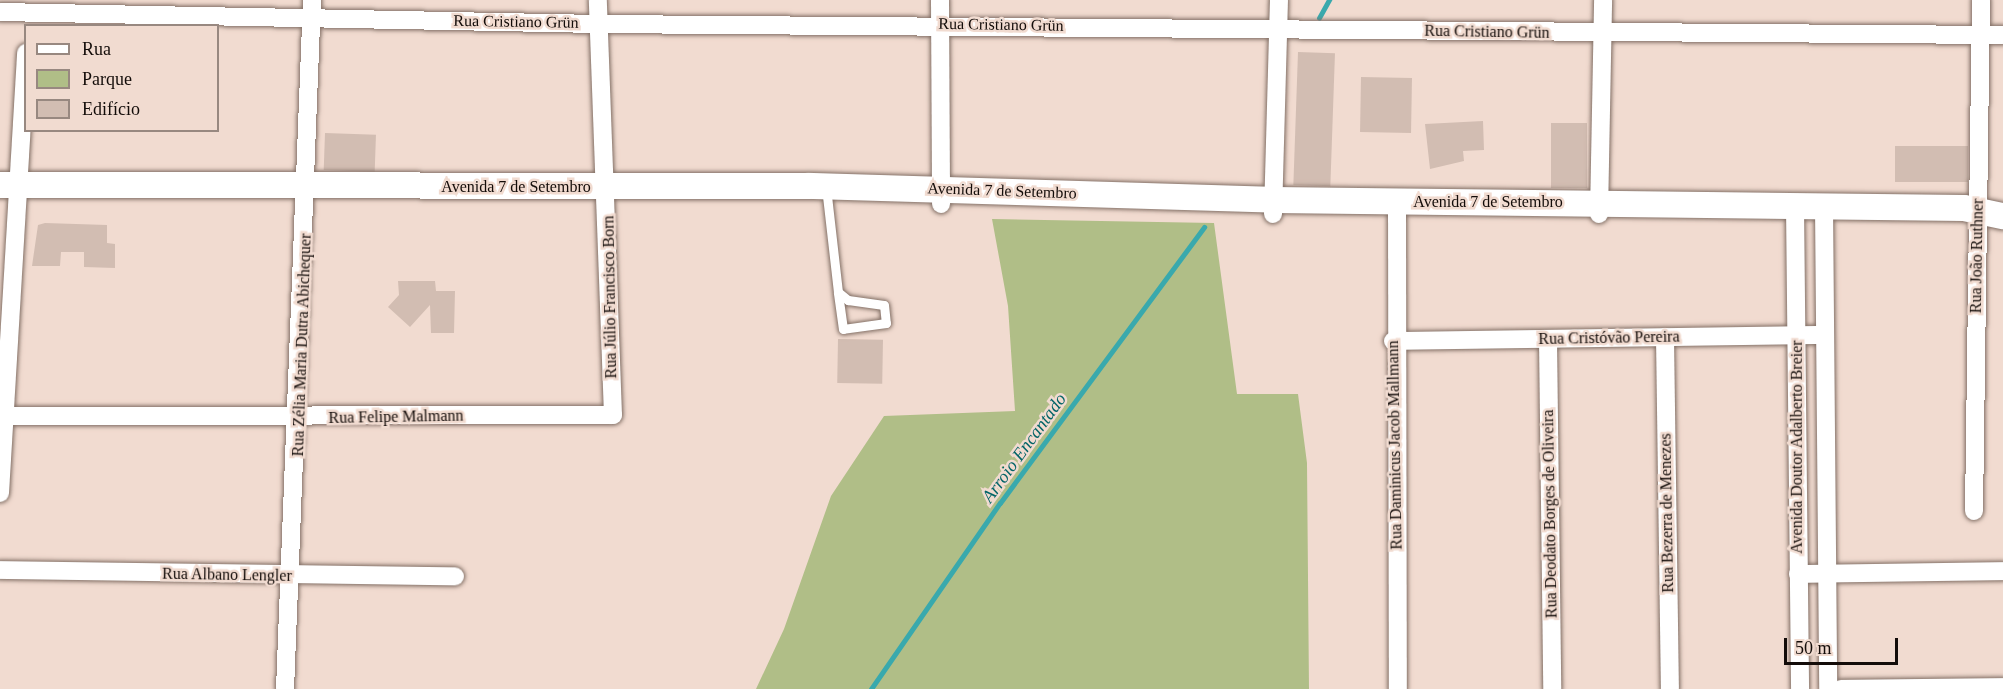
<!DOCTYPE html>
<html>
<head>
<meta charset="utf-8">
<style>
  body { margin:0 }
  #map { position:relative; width:2003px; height:689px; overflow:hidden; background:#f1dbd0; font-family:Georgia,serif }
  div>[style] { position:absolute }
  .green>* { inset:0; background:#b0be87 }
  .stream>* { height:4.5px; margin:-2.25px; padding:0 2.25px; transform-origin:2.25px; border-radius:2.25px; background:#39a9ad }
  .building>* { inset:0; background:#d2bdb2; transform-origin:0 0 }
  .roads { filter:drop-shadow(0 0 2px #837066) drop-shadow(0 0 2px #837066) }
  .lane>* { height:9px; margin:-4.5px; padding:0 4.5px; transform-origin:4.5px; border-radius:4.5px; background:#fff }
  .street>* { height:18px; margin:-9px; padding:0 9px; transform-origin:9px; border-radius:9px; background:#fff }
  .secondary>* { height:26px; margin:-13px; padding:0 13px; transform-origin:13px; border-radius:13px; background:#fff }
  span { translate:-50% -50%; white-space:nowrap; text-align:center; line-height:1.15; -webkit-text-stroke:5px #f1dbd0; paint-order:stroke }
  .street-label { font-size:16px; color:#130c09 }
  .water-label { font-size:18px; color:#026467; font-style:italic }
  .legend { position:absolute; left:24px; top:24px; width:195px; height:108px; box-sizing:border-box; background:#f1dbd0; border:2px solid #988880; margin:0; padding:8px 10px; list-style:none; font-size:18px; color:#130c09 }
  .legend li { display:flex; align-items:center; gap:12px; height:30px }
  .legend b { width:30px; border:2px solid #988880 }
  .scale { position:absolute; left:1784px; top:638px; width:114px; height:27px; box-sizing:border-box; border:3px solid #130c09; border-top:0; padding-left:8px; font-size:18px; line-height:21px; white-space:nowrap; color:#130c09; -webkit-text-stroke:4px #f1dbd0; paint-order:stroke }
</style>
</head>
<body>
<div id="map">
  <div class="green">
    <div style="clip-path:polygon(992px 219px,1214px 223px,1237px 394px,1298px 394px,1307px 463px,1309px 689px,756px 689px,784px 629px,831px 496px,884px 416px,1015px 411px,1008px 306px)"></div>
  </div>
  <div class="stream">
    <div style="left:1319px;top:18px;width:21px;rotate:-61deg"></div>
    <div style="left:871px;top:689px;width:226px;rotate:-55.3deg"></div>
    <div style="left:1000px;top:503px;width:343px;rotate:-53.5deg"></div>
  </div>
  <div class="building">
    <div style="left:1298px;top:52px;width:37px;height:133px;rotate:2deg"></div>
    <div style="left:1361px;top:77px;width:51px;height:55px;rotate:1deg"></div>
    <div style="clip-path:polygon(1483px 121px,1484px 150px,1463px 151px,1464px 161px,1430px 169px,1425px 124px)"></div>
    <div style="left:1551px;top:123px;width:36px;height:65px"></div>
    <div style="left:325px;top:133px;width:51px;height:37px;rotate:2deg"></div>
    <div style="left:1895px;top:146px;width:73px;height:36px"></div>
    <div style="clip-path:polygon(45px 223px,107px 225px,107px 243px,115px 244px,115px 268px,84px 267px,84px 252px,61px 252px,60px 266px,32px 266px,38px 225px)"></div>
    <div style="clip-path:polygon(398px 281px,435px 281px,436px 291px,455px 291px,454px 333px,431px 333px,430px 305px,410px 327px,388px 307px,399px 295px)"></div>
    <div style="left:838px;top:339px;width:45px;height:44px;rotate:1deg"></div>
  </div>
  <div class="roads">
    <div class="lane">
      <div style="left:826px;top:187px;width:106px;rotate:83.5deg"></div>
      <div style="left:838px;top:292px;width:13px;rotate:39deg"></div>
      <div style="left:848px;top:300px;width:36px;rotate:8deg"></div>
      <div style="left:884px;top:305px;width:18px;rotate:84deg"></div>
      <div style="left:886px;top:323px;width:43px;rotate:172.1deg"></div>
      <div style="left:843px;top:329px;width:37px;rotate:-98deg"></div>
    </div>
    <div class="street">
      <div style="left:940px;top:0;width:204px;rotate:89.7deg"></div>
      <div style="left:0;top:12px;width:598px;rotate:1.15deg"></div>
      <div style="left:598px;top:24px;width:1405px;rotate:0.45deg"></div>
      <div style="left:1397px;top:202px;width:487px;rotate:89.9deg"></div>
      <div style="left:1795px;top:205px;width:484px;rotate:89.4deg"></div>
      <div style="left:1824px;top:205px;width:484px;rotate:89.5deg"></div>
      <div style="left:1273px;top:214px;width:214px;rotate:-88.4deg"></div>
      <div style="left:1599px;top:214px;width:214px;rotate:-88.9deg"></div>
      <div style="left:1665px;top:337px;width:352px;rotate:89.2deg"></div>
      <div style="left:1548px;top:339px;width:350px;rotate:89.3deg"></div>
      <div style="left:1393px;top:341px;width:431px;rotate:-0.8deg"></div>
      <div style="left:0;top:416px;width:613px;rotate:-0.09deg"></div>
      <div style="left:613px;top:415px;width:415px;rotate:-92.1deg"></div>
      <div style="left:0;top:493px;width:441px;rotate:-86.6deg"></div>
      <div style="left:1974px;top:511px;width:511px;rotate:-89.22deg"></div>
      <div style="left:0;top:570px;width:455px;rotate:0.8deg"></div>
      <div style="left:1798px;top:574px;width:205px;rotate:-0.8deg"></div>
      <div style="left:285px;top:689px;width:690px;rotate:-87.76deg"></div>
      <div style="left:1841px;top:689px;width:162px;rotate:-0.7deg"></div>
    </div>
    <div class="secondary">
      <div style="left:0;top:185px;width:810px;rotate:0.07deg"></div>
      <div style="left:810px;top:186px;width:463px;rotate:1.7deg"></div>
      <div style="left:1273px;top:200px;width:691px;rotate:0.66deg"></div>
      <div style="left:1964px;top:208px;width:40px;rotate:12deg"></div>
    </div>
  </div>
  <div class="street-label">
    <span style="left:516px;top:22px;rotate:1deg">Rua Cristiano Grün</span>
    <span style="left:1001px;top:25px;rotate:1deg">Rua Cristiano Grün</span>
    <span style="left:1487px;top:32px;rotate:1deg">Rua Cristiano Grün</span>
    <span style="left:516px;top:187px">Avenida 7 de Setembro</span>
    <span style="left:1002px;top:191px;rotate:2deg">Avenida 7 de Setembro</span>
    <span style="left:1488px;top:202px">Avenida 7 de Setembro</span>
    <span style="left:1977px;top:256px;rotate:-89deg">Rua João Ruthner</span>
    <span style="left:610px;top:297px;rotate:-91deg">Rua Júlio Francisco Born</span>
    <span style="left:1609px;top:338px;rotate:-1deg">Rua Cristóvão Pereira</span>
    <span style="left:302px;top:345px;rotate:-88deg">Rua Zélia Maria Dutra Abichequer</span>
    <span style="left:396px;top:417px;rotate:-1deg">Rua Felipe Malmann</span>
    <span style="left:1395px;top:445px;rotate:-91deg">Rua Daminicus Jacob Mallmann</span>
    <span style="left:1797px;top:447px;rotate:-90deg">Avenida Doutor Adalberto Breier</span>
    <span style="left:1667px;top:513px;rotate:-91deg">Rua Bezerra de Menezes</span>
    <span style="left:1550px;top:514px;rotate:-91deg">Rua Deodato Borges de Oliveira</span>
    <span style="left:227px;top:575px;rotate:1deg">Rua Albano Lengler</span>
  </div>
  <div class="water-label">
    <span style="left:1024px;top:448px;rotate:-54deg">Arroio Encantado</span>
  </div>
  <ul class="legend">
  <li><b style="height:8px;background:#fff"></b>Rua</li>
  <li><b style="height:16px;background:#b0be87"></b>Parque</li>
  <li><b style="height:16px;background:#d2bdb2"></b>Edifício</li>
  </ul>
  <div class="scale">50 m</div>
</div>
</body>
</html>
